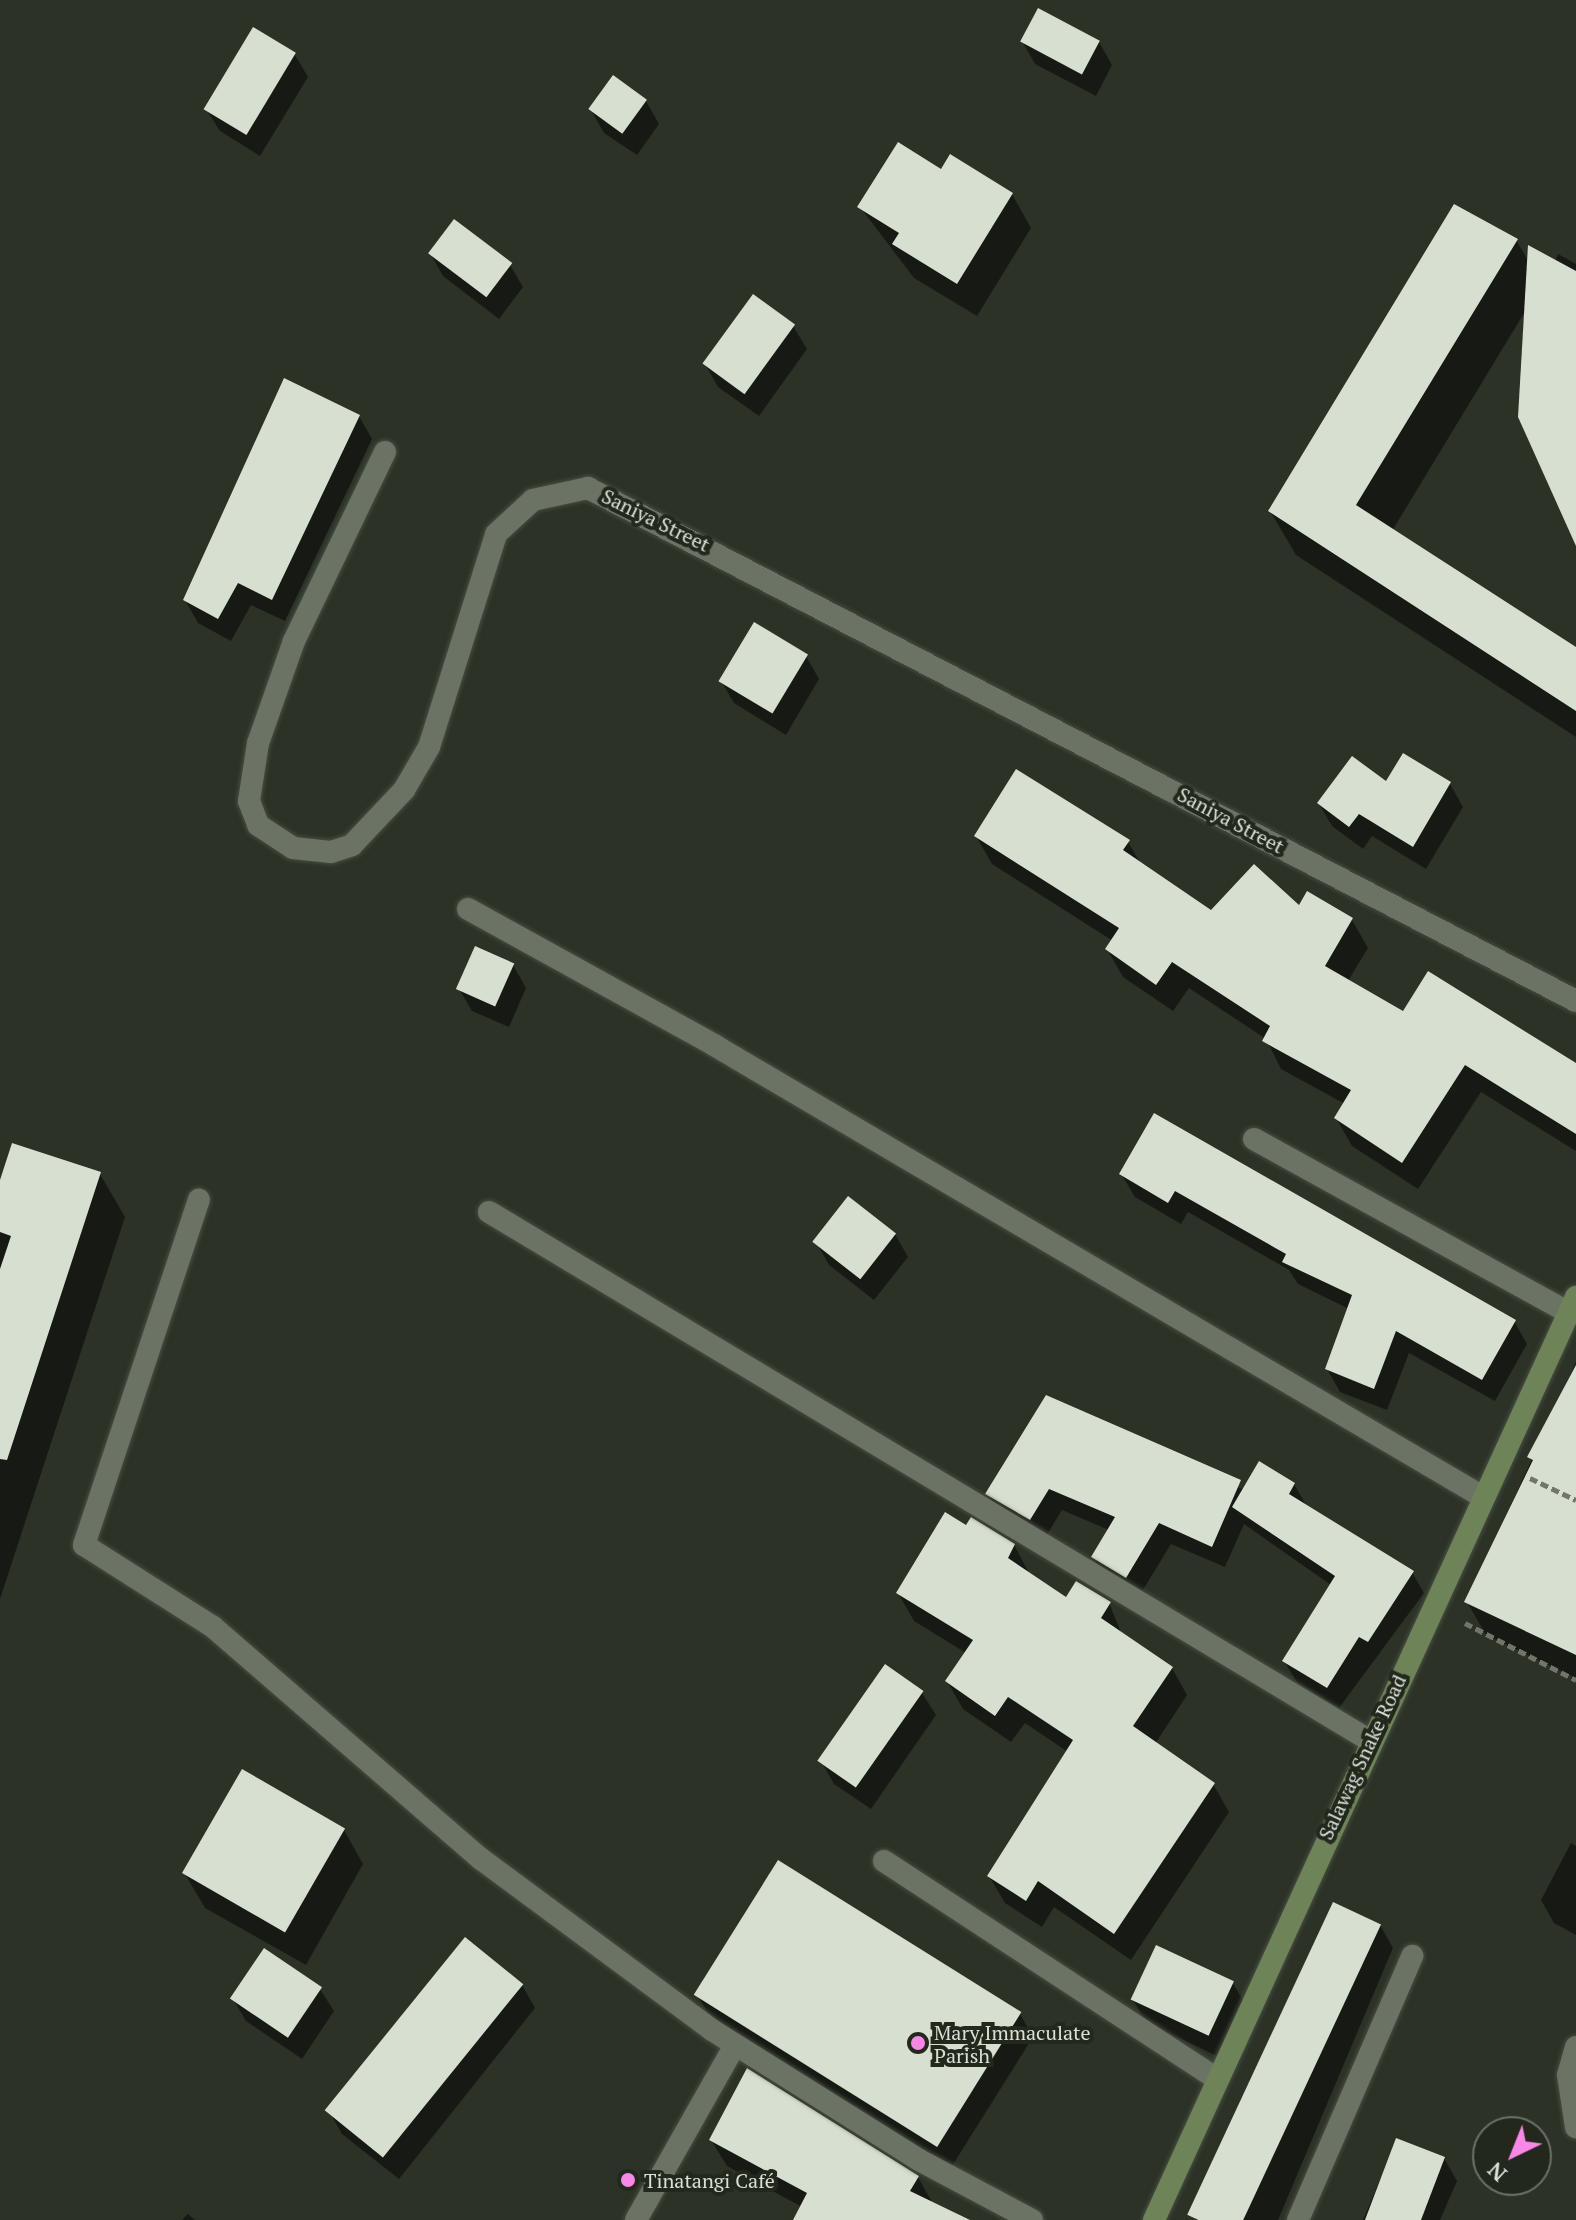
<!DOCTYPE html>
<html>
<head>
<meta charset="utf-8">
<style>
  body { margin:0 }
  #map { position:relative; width:1576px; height:2220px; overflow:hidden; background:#2c3226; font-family:"PT Serif",serif }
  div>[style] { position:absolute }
  .shadow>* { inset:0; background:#0007 }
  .building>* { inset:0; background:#d7e0d0; transform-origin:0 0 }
  .path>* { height:5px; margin-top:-2.5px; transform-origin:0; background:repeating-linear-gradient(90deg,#71766b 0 8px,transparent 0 12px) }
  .roads { filter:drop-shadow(0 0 2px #484d43) drop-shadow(0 0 2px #484d43) }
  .service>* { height:22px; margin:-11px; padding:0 11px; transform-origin:11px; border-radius:11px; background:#6b7365 }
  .minor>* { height:22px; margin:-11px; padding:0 11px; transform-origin:11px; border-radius:11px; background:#6b7365 }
  .secondary>* { height:22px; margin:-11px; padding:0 11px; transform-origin:11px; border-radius:11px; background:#6e8357 }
  .dots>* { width:22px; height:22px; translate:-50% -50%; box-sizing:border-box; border:4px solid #22281c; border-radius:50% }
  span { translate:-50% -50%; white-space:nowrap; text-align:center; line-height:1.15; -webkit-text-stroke:8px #22281c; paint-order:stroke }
  .street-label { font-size:20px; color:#dbdfd7 }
  .poi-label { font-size:20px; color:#dbdfd7 }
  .left { translate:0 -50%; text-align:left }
  .north { position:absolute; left:1472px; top:2116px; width:80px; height:80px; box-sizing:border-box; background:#22281c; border:2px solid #6c7167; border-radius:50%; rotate:223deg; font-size:22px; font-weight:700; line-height:32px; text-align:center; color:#dbdfd7 }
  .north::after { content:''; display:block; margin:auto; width:28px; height:36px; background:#fa87e7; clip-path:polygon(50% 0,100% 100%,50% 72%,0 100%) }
</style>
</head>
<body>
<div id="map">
  <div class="shadow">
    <div style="clip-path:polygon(1022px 41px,1099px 42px,1112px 65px,1096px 96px,1035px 64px)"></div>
    <div style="clip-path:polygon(295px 55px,308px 77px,260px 156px,220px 131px,206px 109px)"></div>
    <div style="clip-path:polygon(646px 101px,659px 124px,637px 155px,604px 133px,591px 110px)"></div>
    <div style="clip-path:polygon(941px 172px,1012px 194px,1031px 228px,977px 316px,914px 278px,860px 207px)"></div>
    <div style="clip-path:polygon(1516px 240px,1529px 262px,1555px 262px,1558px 254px,1576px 264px,1576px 530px,1526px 310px,1392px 531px,1576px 649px,1576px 737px,1296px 555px,1270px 511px)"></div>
    <div style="clip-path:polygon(430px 253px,510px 265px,523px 287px,499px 319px,443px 276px)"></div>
    <div style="clip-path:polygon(793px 326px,807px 349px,759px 416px,718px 387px,705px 364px)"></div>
    <div style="clip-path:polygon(359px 416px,372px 439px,285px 621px,251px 605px,231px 641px,198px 623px,185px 600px)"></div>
    <div style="clip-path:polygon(806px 656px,819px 679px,786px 735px,734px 703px,721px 681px)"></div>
    <div style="clip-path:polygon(1387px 784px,1450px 784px,1463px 807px,1426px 869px,1372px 836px,1363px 849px,1332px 826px,1319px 804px)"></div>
    <div style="clip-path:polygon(976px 836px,1128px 842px,1142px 866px,1211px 913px,1299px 908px,1352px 920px,1368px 948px,1348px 981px,1403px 1013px,1576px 1065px,1576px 1151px,1481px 1092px,1418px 1189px,1352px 1146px,1336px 1118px,1345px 1104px,1281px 1069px,1266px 1039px,1189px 988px,1173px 1011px,1123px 977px,1107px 949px,1113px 941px,992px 864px)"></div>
    <div style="clip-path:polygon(513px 965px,526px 988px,509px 1027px,472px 1011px,459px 989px)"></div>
    <div style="clip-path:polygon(1155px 1116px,1514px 1321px,1527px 1344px,1495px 1401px,1409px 1353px,1387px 1410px,1340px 1392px,1327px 1369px,1349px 1309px,1298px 1284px,1289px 1270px,1188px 1212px,1181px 1224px,1135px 1197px,1121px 1174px)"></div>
    <div style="clip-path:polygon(100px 1174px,125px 1217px,0 1599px,0 1186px)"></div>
    <div style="clip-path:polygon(895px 1234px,908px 1257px,874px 1300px,829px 1265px,816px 1242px)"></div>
    <div style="clip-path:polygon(1576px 1362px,1576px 1678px,1486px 1635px,1467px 1602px)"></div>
    <div style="clip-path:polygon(1046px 1398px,1244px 1490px,1294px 1484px,1306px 1505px,1412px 1572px,1424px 1593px,1339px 1708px,1297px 1682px,1284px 1661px,1331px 1585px,1244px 1524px,1225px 1567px,1171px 1544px,1138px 1598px,1106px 1579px,1093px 1557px,1109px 1530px,1062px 1510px,1043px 1541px,1000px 1515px,988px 1494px)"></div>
    <div style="clip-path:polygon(967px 1528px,1014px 1545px,1029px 1573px,1067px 1600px,1109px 1603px,1122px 1635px,1172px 1668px,1187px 1695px,1155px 1744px,1213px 1784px,1229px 1812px,1131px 1960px,1054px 1907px,1042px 1927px,1005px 1903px,989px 1876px,1068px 1752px,1025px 1723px,1011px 1742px,963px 1709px,947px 1681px,966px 1653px,914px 1621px,898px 1593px)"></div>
    <div style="clip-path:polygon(922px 1693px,936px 1715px,871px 1809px,834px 1784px,821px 1761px)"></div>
    <div style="clip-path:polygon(344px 1830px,363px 1864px,306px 1965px,205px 1908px,185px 1874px)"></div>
    <div style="clip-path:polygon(1571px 1843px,1576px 1846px,1576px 1935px,1554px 1923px,1541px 1900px)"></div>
    <div style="clip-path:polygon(1380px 1925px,1393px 1948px,1278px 2220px,1200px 2220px)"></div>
    <div style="clip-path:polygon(1233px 1983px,1246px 2006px,1221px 2058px,1146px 2022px,1133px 2000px)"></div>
    <div style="clip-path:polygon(522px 1985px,535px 2008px,399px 2179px,342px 2134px,329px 2111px)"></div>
    <div style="clip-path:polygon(320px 1989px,334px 2011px,302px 2059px,246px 2021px,233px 1999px)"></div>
    <div style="clip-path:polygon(697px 1995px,1020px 2014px,1033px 2037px,947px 2174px,710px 2017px)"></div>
    <div style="clip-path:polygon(711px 2140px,918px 2177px,933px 2204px,960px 2220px,799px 2220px,802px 2207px,727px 2166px)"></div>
    <div style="clip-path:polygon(1397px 2140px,1444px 2158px,1457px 2181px,1440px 2220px,1363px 2220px)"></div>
    <div style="clip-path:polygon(188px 2214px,195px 2220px,182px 2220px)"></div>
  </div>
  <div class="building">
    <div style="left:1038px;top:8px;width:70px;height:38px;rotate:28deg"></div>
    <div style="left:253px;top:27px;width:50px;height:96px;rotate:31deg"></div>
    <div style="left:613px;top:75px;width:42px;height:42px;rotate:36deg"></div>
    <div style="clip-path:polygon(898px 142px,941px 169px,950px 154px,1013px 193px,957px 284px,892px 244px,899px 233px,857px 207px)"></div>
    <div style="clip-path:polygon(1454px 204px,1518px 239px,1356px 505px,1576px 647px,1576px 711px,1268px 511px)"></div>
    <div style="left:454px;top:219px;width:73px;height:43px;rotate:37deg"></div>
    <div style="clip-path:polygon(1528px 245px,1576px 271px,1576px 546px,1518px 417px)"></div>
    <div style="left:753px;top:294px;width:52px;height:86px;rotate:36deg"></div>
    <div style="clip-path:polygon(284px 378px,360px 415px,272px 600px,238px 583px,218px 619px,183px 600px)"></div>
    <div style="left:754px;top:622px;width:63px;height:69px;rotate:31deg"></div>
    <div style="clip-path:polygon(1403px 753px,1451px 782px,1413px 847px,1359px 814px,1349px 827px,1317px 803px,1352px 756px,1386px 781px)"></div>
    <div style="clip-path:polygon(1016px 769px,1130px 840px,1123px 850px,1211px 910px,1254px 864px,1299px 905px,1307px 891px,1353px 918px,1325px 966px,1403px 1011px,1428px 971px,1576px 1063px,1576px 1134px,1465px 1065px,1402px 1163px,1334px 1118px,1351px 1090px,1262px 1041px,1270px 1026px,1172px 962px,1156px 985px,1105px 949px,1119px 928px,974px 836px)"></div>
    <div style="left:475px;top:946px;width:43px;height:47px;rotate:24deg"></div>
    <div style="clip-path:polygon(1154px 1113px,1516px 1320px,1482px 1380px,1396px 1331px,1374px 1389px,1325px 1369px,1352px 1295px,1282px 1262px,1286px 1254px,1175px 1191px,1168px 1203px,1119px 1174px)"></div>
    <div style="clip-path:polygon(12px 1143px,101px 1172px,7px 1460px,0 1459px,0 1269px,11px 1236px,0 1232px,0 1180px)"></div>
    <div style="left:848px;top:1196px;width:61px;height:58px;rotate:38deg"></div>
    <div style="clip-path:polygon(1576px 1365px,1576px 1655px,1464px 1602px,1533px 1460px,1527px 1457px)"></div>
    <div style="clip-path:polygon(1046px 1395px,1241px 1480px,1212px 1547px,1159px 1523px,1126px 1578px,1091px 1557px,1115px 1517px,1049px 1489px,1030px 1520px,985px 1494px)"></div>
    <div style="clip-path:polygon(1259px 1461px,1295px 1483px,1289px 1494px,1414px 1571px,1368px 1642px,1359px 1637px,1327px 1688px,1282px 1661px,1335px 1576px,1232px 1507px)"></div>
    <div style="clip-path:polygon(945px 1512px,966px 1525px,971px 1517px,1015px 1544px,1008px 1558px,1066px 1597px,1076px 1581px,1111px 1602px,1101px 1618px,1173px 1667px,1133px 1726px,1215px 1783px,1114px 1934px,1038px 1881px,1026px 1901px,987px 1876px,1073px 1740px,1008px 1697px,995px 1716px,945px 1681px,973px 1640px,896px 1593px)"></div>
    <div style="left:885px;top:1664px;width:47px;height:118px;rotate:35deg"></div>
    <div style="left:242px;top:1769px;width:119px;height:120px;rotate:30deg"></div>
    <div style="left:778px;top:1860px;width:287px;height:159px;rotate:32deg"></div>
    <div style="left:1333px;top:1902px;width:53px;height:345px;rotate:25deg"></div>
    <div style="left:465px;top:1937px;width:75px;height:223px;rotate:39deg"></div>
    <div style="left:1156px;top:1945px;width:86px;height:60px;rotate:25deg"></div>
    <div style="left:264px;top:1948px;width:70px;height:61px;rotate:34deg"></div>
    <div style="clip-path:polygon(747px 2068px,919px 2176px,910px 2191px,970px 2220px,793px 2220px,807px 2193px,709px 2140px)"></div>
    <div style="clip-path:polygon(1396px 2138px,1445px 2157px,1421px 2220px,1365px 2220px)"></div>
  </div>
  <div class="path">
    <div style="left:1530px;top:1478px;width:51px;rotate:25.6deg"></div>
    <div style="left:1465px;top:1623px;width:125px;rotate:27.2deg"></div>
  </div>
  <div class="roads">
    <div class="service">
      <div style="left:84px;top:1545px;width:364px;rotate:-71.6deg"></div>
    </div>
    <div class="minor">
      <div style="left:385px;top:452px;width:210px;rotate:115.7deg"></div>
      <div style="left:294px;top:641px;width:108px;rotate:109.4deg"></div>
      <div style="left:258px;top:743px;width:59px;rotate:98.8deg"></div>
      <div style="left:249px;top:801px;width:26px;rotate:69deg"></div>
      <div style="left:258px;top:825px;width:42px;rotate:33.3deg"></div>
      <div style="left:293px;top:848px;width:38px;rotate:6deg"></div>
      <div style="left:331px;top:852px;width:22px;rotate:-18deg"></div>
      <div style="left:352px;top:845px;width:76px;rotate:-46.6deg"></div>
      <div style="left:404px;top:790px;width:50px;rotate:-59.8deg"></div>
      <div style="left:429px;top:747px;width:223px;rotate:-72.5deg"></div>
      <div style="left:496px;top:534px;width:50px;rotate:-42.6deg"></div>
      <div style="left:533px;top:500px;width:56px;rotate:-12.3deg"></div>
      <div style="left:588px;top:488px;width:1113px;rotate:27.44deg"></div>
      <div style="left:468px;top:909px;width:281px;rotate:28.9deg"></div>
      <div style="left:714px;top:1045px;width:892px;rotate:30.45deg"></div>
      <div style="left:1254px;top:1139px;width:360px;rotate:28.9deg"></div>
      <div style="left:489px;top:1212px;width:1026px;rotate:30.96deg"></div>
      <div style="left:84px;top:1545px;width:153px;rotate:32.4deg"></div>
      <div style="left:213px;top:1627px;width:354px;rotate:40.9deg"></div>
      <div style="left:481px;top:1859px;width:287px;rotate:36.5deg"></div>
      <div style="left:712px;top:2030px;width:244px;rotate:32.1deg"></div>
      <div style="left:919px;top:2160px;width:128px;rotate:28deg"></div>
      <div style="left:884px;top:1861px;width:398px;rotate:33.2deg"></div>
      <div style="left:1576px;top:2047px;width:29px;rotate:106deg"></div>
      <div style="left:1568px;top:2075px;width:53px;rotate:81.3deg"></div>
      <div style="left:636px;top:2220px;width:201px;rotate:-60.5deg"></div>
      <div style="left:1298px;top:2220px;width:288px;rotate:-66.6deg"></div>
    </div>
    <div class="secondary">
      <div style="left:1154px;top:2220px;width:1015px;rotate:-65.43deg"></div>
    </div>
  </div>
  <div class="dots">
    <div style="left:918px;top:2043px;background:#fa87e7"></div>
    <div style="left:628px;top:2180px;background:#fa87e7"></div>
  </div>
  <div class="street-label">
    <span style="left:656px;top:520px;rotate:26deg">Saniya Street</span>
    <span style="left:1231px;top:820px;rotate:28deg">Saniya Street</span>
    <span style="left:1362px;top:1757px;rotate:-65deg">Salawag Snake Road</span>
  </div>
  <div class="poi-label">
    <span class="left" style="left:934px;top:2044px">Mary Immaculate<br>Parish</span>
    <span class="left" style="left:644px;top:2180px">Tinatangi Café</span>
  </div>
  <div class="north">N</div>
</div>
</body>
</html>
